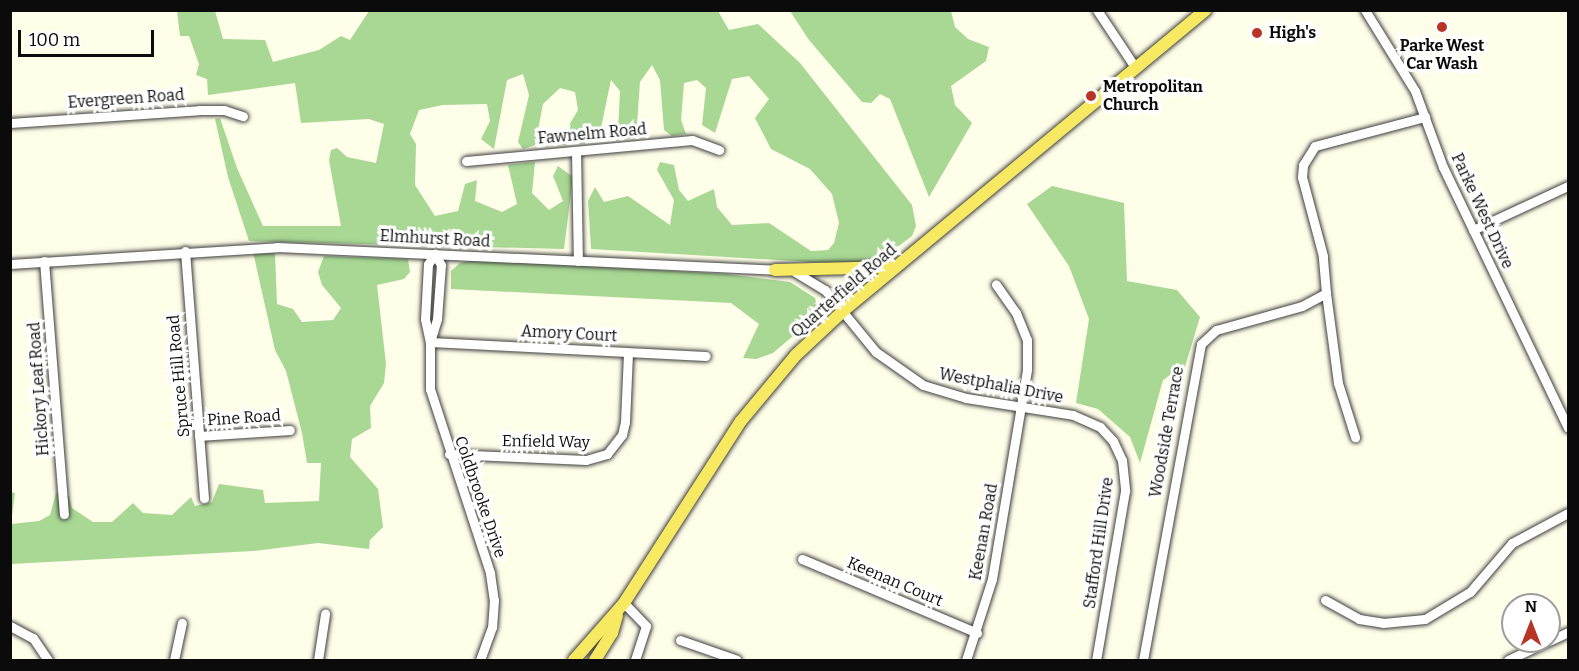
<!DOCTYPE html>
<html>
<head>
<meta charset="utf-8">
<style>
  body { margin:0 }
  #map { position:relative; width:1579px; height:671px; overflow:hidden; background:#fffee9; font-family:Bitter,serif }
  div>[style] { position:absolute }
  .forest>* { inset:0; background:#a8d894 }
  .roads { filter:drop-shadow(0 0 2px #3e3e3e) drop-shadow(0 0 2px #3e3e3e) }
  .minor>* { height:9px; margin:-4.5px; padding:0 4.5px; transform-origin:4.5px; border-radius:4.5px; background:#fff }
  .major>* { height:12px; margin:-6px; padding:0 6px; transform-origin:6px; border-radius:6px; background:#f7e961 }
  .dots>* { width:16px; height:16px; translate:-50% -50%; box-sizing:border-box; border:3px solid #fff; border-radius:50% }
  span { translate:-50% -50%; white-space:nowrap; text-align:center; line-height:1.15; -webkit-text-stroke:6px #fff; paint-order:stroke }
  .poi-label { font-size:16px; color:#0b0b0b; font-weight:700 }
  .left { translate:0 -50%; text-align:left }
  .street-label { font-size:16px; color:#0b0b0b }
  .frame { position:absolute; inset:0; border:12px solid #0b0b0b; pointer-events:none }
  .north { position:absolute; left:1501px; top:593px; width:60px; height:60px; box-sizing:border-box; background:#fff; border:2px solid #9d9d9d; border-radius:50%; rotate:0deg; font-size:16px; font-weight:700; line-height:24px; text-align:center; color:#0b0b0b }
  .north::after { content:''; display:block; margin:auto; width:21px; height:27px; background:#b83526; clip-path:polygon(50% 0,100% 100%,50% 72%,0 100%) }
  .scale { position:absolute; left:18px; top:30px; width:136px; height:27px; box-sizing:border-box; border:3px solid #0b0b0b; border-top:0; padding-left:8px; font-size:18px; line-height:21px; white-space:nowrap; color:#0b0b0b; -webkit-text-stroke:4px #fff; paint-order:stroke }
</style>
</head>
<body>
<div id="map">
  <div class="forest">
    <div style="clip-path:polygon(177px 11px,215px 11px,223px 39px,265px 40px,273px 62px,319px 50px,341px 36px,350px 40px,369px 11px,718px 11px,729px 30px,758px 24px,800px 63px,912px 205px,916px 226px,912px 236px,888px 254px,863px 265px,591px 249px,588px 201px,595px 187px,604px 202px,628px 196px,670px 225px,674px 200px,657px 170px,660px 162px,674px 165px,679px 190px,688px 201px,714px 189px,717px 207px,732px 225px,769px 223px,811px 251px,828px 250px,834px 243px,839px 223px,832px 194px,810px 169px,771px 149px,755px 118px,769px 99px,749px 76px,732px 79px,715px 133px,702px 125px,706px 88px,697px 80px,684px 83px,681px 120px,686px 134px,672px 136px,664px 130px,660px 80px,652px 65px,640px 82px,636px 138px,622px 138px,618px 131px,620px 91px,611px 80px,598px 142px,562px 145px,561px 139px,578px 110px,575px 92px,560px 88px,543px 104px,535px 145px,523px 149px,518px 142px,529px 95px,523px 74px,507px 80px,494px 149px,481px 139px,490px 121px,487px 104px,443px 105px,419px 110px,410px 134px,416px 144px,415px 185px,435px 216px,458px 211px,465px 184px,477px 180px,475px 201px,502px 212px,517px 204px,508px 165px,535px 162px,532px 193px,549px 210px,563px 201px,553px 176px,558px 166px,573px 177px,564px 249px,249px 241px,228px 177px,215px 119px,220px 118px,237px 168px,263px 226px,341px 226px,329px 160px,331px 150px,337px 148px,347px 157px,376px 163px,384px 124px,369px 119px,301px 123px,295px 83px,208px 95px,207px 79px,196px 75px,199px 64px,189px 36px,180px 36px)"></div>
    <div style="clip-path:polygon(790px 11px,951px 11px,955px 27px,968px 39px,989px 47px,986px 61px,951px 86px,955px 105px,972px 123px,929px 197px,890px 99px,880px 94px,871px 103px,862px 102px,809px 40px)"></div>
    <div style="clip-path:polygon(1052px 186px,1124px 203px,1127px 281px,1177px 290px,1200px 317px,1184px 370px,1163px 380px,1140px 463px,1130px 437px,1098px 409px,1076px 403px,1089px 319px,1069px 266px,1027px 204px)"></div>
    <div style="clip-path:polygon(253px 252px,275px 253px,277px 304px,293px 309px,302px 322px,333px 320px,341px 308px,322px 285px,318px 272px,324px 256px,408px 259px,410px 272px,404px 279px,377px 285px,386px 364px,384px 383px,370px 406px,371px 428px,352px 439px,350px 457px,378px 489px,383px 527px,370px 540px,369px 549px,318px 543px,253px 551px,11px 564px,11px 492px,15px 493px,11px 524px,39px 521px,50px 515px,56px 493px,69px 496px,72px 508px,93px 522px,112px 522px,133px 503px,143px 513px,172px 515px,191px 497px,195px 506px,212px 502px,219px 484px,263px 490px,265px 503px,319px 501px,321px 463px,307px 463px,302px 433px,286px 371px,275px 350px)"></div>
    <div style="clip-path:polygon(473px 260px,726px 274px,790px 282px,815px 298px,817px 306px,807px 324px,773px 353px,756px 359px,743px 358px,759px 324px,731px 303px,451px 289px,451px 271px,460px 263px)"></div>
  </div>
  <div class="roads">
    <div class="minor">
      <div style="left:1097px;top:10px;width:69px;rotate:56.3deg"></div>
      <div style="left:1365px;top:10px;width:95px;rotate:58.3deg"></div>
      <div style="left:1415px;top:91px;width:81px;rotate:69.8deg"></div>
      <div style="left:1443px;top:167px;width:289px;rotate:64.4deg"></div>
      <div style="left:10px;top:123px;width:189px;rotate:-3.9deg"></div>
      <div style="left:199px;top:110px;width:25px"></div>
      <div style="left:224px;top:110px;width:20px;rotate:18deg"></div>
      <div style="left:576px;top:151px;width:110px;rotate:89deg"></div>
      <div style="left:466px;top:161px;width:227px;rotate:-5.3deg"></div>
      <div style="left:692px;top:140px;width:29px;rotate:20deg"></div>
      <div style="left:1473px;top:230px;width:105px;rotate:-24.9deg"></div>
      <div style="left:185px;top:251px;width:248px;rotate:85.6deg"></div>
      <div style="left:44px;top:261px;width:254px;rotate:85.5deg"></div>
      <div style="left:10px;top:264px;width:268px;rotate:-3.6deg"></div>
      <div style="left:277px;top:247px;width:505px;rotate:2.61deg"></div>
      <div style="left:795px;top:272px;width:35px;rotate:31deg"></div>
      <div style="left:825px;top:290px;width:80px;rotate:50.6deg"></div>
      <div style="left:876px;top:352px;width:57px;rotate:35.1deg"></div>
      <div style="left:923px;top:385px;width:45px;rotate:16.8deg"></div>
      <div style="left:966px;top:398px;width:108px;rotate:9deg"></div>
      <div style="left:1073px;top:415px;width:30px;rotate:24deg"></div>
      <div style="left:1100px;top:427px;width:19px;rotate:47deg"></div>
      <div style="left:1113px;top:441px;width:21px;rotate:65deg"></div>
      <div style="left:1122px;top:460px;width:31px;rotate:84deg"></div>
      <div style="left:1125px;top:491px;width:171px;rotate:99.7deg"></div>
      <div style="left:1326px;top:293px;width:91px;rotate:82.4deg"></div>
      <div style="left:1338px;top:383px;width:57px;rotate:72.5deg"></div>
      <div style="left:430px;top:342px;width:24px;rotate:-73deg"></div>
      <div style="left:437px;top:319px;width:54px;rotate:-85.8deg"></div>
      <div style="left:441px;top:265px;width:13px;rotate:-119deg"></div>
      <div style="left:435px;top:254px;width:12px;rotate:125deg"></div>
      <div style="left:428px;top:264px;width:55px;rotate:93.1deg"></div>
      <div style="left:425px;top:319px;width:24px;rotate:78deg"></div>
      <div style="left:430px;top:342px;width:47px;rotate:90deg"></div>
      <div style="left:430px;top:389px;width:194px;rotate:71.9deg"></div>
      <div style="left:490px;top:573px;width:27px;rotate:82deg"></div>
      <div style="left:494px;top:600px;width:27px;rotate:94deg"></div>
      <div style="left:492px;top:627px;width:35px;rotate:110deg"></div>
      <div style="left:430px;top:342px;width:276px;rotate:2.9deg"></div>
      <div style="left:199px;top:436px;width:91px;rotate:-3.8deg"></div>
      <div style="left:449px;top:454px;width:137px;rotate:2.5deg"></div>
      <div style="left:586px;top:460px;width:22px;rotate:-16deg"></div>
      <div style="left:607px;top:454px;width:24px;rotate:-52deg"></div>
      <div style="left:622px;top:435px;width:13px;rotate:-77deg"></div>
      <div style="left:625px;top:422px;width:69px;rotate:-87.5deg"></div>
      <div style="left:802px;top:559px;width:190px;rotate:22.9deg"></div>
      <div style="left:1325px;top:600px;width:39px;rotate:29deg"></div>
      <div style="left:1359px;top:619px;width:24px;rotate:9deg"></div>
      <div style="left:1383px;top:623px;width:42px;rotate:-5.4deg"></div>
      <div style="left:1425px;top:619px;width:52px;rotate:-31deg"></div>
      <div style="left:1470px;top:592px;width:65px;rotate:-49.4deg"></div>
      <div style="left:1512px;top:543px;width:64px;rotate:-28.2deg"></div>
      <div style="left:624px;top:603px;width:32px;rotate:46deg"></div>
      <div style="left:646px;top:626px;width:36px;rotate:108deg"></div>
      <div style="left:10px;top:626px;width:26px;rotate:28deg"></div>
      <div style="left:33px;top:638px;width:27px;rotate:56deg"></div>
      <div style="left:680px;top:640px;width:60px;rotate:19.3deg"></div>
      <div style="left:1549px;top:641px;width:21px;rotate:-25deg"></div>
      <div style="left:174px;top:660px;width:38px;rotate:-78deg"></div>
      <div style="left:318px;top:660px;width:47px;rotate:-81.3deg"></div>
      <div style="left:966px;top:660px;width:85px;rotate:-72.2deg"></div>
      <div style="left:992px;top:579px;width:213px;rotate:-80.5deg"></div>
      <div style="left:1027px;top:369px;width:29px;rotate:-90deg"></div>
      <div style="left:1027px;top:340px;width:29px;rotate:-112deg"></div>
      <div style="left:1016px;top:313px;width:35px;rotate:-125deg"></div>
      <div style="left:1143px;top:660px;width:321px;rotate:-79.6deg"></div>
      <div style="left:1201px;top:344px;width:21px;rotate:-43deg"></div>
      <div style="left:1216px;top:330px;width:89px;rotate:-15.6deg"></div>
      <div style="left:1302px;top:306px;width:27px;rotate:-28deg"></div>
      <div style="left:1326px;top:293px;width:37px;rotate:-95deg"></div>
      <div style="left:1323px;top:256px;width:82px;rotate:-104.9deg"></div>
      <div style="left:1302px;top:177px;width:12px;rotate:-85deg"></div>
      <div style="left:1303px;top:165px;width:22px;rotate:-58deg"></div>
      <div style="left:1315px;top:146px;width:114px;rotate:-14.8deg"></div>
      <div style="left:1508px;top:660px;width:44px;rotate:-25.4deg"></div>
    </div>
    <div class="major">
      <div style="left:775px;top:270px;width:120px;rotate:-1.4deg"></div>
      <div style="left:574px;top:660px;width:76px;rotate:-48.7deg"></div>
      <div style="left:624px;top:603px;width:216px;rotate:-57.3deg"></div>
      <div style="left:741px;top:421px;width:86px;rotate:-50.2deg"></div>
      <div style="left:796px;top:355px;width:64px;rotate:-43.1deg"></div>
      <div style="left:843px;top:311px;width:471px;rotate:-39.7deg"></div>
      <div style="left:595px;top:660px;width:32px;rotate:-58deg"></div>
      <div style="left:612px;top:633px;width:18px;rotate:-74deg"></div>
    </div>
  </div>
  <div class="dots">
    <div style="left:1442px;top:27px;background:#b83526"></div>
    <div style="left:1257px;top:33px;background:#b83526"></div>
    <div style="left:1091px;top:96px;background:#b83526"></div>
  </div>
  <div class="poi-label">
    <span class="left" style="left:1269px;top:33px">High's</span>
    <span style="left:1442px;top:55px">Parke West<br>Car Wash</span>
    <span class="left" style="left:1103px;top:96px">Metropolitan<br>Church</span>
  </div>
  <div class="street-label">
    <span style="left:126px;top:99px;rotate:-4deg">Evergreen Road</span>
    <span style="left:592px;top:134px;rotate:-5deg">Fawnelm Road</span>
    <span style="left:1482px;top:211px;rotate:65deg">Parke West Drive</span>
    <span style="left:435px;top:239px;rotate:3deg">Elmhurst Road</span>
    <span style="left:844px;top:291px;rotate:-41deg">Quarterfield Road</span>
    <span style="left:569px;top:334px;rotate:3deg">Amory Court</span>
    <span style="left:179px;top:376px;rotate:-95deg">Spruce Hill Road</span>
    <span style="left:1001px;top:386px;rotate:11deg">Westphalia Drive</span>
    <span style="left:39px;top:389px;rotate:-94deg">Hickory Leaf Road</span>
    <span style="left:244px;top:418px;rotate:-4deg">Pine Road</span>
    <span style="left:1167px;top:432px;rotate:-80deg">Woodside Terrace</span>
    <span style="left:546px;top:442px;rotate:1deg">Enfield Way</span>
    <span style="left:480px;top:497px;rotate:71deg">Coldbrooke Drive</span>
    <span style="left:984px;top:532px;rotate:-80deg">Keenan Road</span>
    <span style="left:1099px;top:543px;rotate:-82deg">Stafford Hill Drive</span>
    <span style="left:895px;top:582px;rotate:23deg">Keenan Court</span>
  </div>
  <div class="frame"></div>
  <div class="north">N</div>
  <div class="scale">100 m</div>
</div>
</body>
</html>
